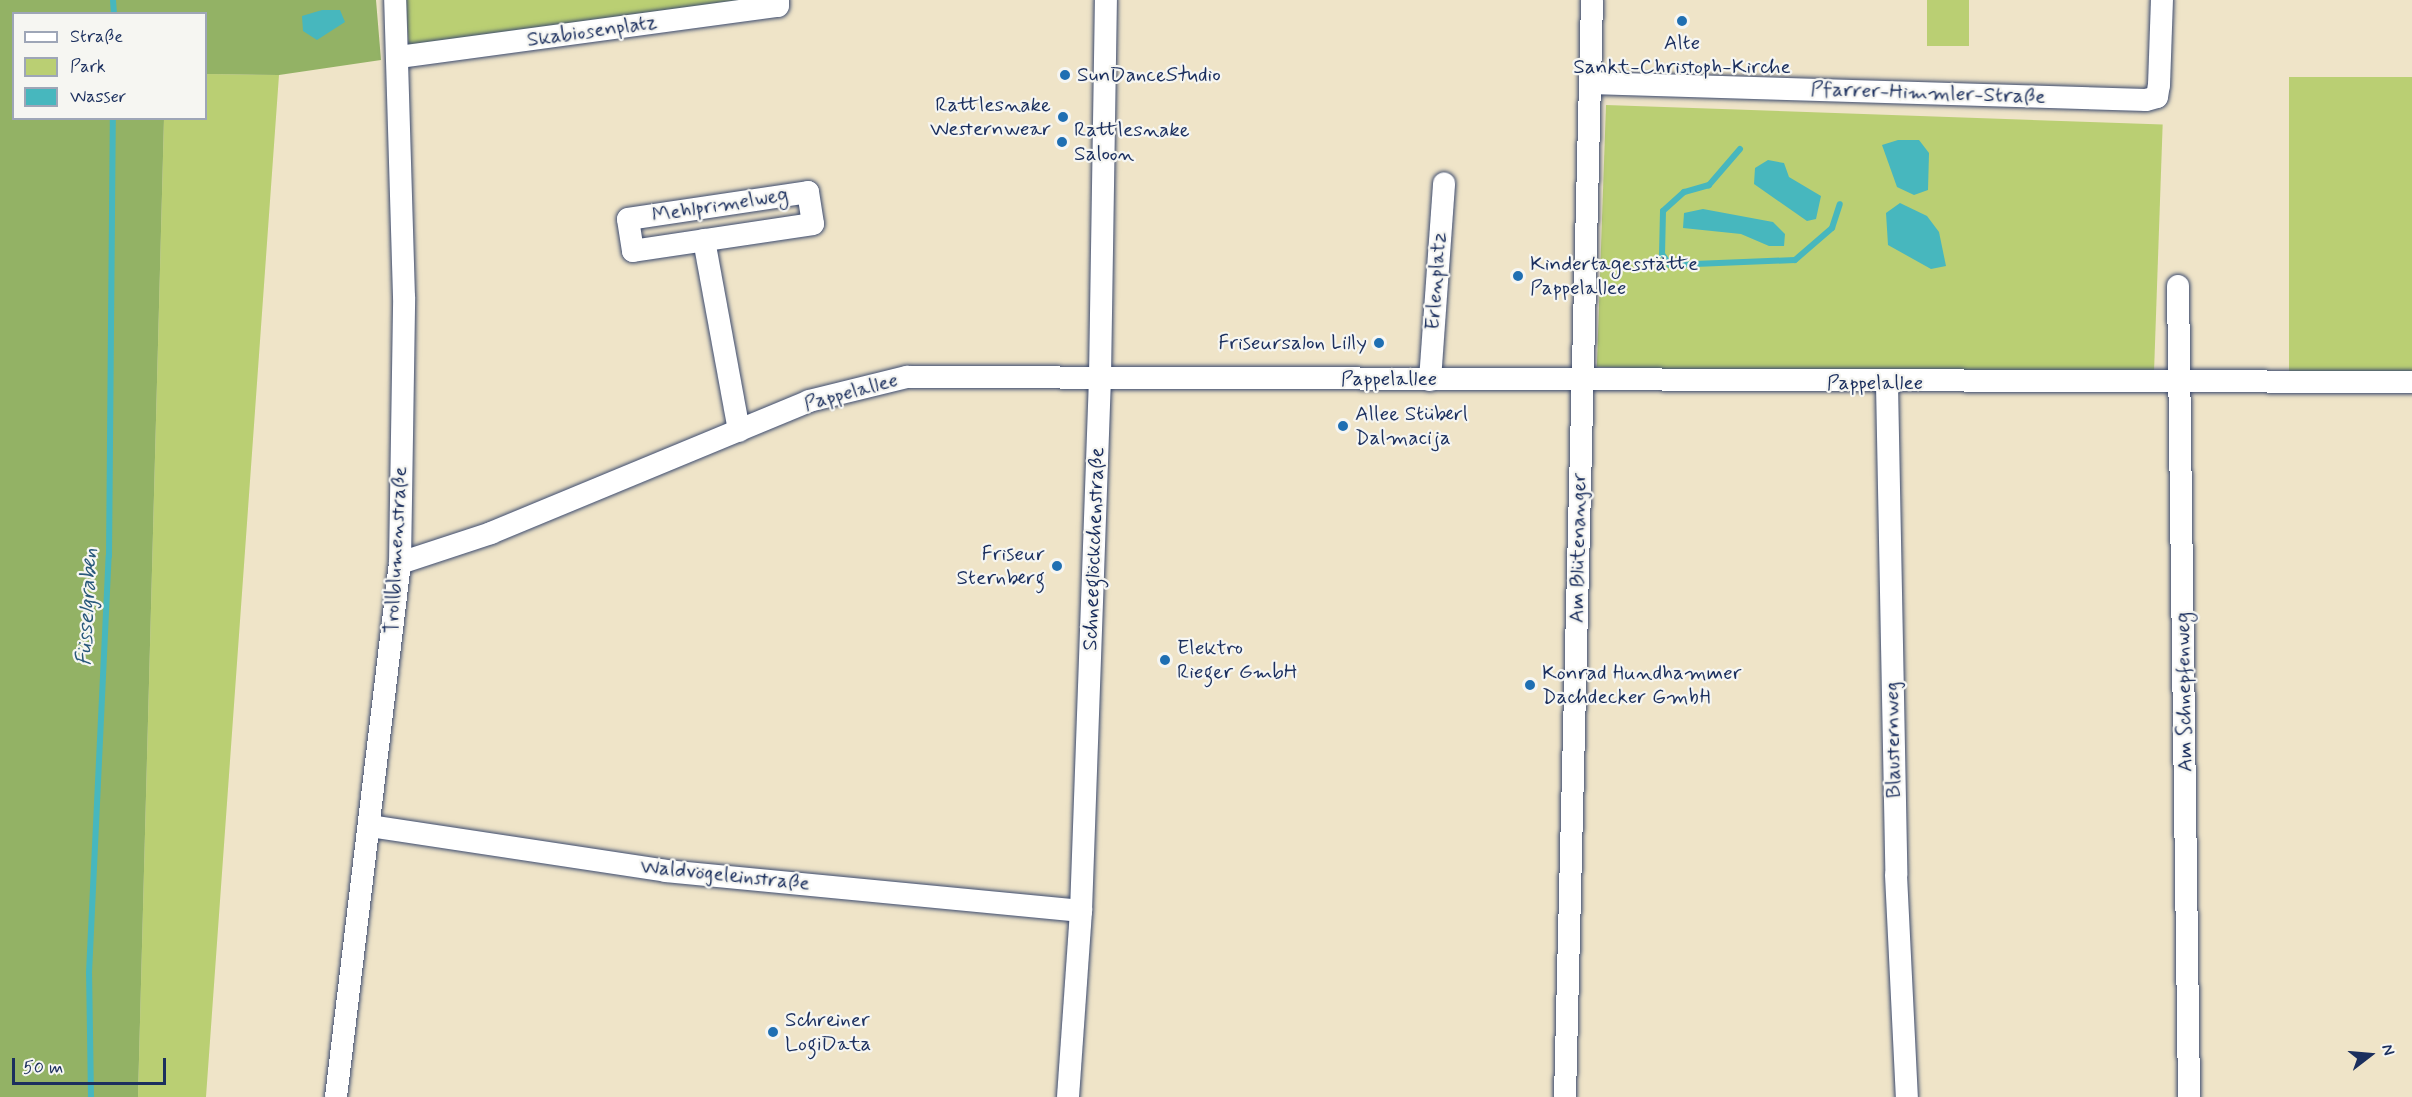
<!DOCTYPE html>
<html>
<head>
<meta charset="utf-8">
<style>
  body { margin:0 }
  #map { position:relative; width:2412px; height:1097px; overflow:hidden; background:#efe4c8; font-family:Mynerve,sans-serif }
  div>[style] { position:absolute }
  .green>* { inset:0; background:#bacf73; transform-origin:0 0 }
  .forest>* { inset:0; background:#93b265 }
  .water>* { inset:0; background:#47b7be }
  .stream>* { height:6px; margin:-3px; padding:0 3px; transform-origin:3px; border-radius:3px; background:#47b7be }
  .roads { filter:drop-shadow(0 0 2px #3b4a6e) drop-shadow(0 0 2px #3b4a6e) }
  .street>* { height:22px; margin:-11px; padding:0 11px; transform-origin:11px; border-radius:11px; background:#fff }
  .dots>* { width:16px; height:16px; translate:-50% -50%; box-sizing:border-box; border:3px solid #f6f6f2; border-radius:50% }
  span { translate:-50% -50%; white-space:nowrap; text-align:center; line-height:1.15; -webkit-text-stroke:4.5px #f6f6f2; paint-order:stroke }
  .street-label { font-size:21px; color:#1b2f5e }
  .poi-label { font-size:21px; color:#1b2f5e }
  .left { translate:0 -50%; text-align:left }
  .right { translate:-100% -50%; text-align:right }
  .water-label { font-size:22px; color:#28587b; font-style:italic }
  .legend { position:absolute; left:12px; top:12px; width:195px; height:108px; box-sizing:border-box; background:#f6f6f2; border:2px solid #9ea6b7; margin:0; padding:8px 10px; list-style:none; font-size:18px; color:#1b2f5e }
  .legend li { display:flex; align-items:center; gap:12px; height:30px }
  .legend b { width:30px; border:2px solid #9ea6b7 }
  .north { position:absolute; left:2340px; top:1025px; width:60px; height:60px; -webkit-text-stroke:4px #f6f6f2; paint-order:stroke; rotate:74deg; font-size:16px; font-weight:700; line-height:24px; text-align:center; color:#1b2f5e }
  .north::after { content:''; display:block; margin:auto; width:21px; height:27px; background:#1b2f5e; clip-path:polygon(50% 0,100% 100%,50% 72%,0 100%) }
  .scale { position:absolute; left:12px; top:1058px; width:154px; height:27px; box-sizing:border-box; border:3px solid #1b2f5e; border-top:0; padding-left:8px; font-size:18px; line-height:21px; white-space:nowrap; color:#1b2f5e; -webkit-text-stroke:4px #f6f6f2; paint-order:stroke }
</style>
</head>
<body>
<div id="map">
  <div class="green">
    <div style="clip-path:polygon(406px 0,768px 0,409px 48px)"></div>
    <div style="left:1927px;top:0;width:42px;height:46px"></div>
    <div style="clip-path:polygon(206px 74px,279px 75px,206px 1097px,138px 1097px,164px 119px,206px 118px)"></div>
    <div style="left:2412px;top:77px;width:299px;height:123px;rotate:90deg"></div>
    <div style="left:1606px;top:105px;width:557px;height:262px;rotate:2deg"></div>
  </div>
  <div class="forest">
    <div style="clip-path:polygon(0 0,376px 0,381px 60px,279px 75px,206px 74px,206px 14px,14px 14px,14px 118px,164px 119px,138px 1097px,0 1097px)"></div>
  </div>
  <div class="water">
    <div style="clip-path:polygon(322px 10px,340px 10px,345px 22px,317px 40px,303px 31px,302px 16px)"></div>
    <div style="clip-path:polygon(1898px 140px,1919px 140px,1929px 153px,1928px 190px,1914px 195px,1897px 187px,1882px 145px)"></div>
    <div style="clip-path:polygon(1768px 160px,1784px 163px,1789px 177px,1821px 196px,1816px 219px,1807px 221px,1754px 184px,1755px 168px)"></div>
    <div style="clip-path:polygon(1900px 203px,1927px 216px,1939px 232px,1946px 266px,1931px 269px,1888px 245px,1886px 213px)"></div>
    <div style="clip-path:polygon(1703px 209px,1773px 222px,1785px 234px,1784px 246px,1769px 246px,1741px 234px,1683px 228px,1684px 213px)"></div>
  </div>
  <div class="stream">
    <div style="left:113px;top:0;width:14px;rotate:86deg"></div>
    <div style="left:1740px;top:149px;width:48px;rotate:130.7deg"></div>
    <div style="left:1709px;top:185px;width:26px;rotate:164deg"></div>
    <div style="left:1684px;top:192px;width:28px;rotate:138deg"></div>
    <div style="left:1663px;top:211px;width:43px;rotate:91.3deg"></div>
    <div style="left:1662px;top:254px;width:14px;rotate:54deg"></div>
    <div style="left:1670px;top:265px;width:125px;rotate:-2.3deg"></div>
    <div style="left:1795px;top:260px;width:49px;rotate:-40.9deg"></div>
    <div style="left:1832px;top:228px;width:25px;rotate:-72deg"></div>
    <div style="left:91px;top:1097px;width:124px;rotate:-90.9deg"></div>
    <div style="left:89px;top:973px;width:417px;rotate:-87.3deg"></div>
    <div style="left:109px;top:556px;width:438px;rotate:-89.5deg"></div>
  </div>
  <div class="roads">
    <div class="street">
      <div style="left:399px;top:57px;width:382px;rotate:-7.7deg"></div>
      <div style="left:778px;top:6px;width:6px;rotate:-90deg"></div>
      <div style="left:1590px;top:83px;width:556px;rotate:1.75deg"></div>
      <div style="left:2146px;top:100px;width:11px;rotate:-15deg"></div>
      <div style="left:2157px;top:97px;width:12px;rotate:-81deg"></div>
      <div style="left:2159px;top:85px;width:85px;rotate:-88deg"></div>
      <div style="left:808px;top:192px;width:32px;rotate:81deg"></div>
      <div style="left:813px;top:224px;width:182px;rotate:171.5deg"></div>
      <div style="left:633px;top:251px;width:32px;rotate:-99deg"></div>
      <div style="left:628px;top:219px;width:182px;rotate:-8.5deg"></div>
      <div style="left:704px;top:240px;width:194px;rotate:79.6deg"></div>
      <div style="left:2178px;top:286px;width:811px;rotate:89.22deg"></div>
      <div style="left:1430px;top:380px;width:197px;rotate:-85.9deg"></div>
      <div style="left:1887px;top:384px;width:491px;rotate:88.9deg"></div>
      <div style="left:1896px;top:875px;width:222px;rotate:87.2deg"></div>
      <div style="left:400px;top:563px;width:96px;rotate:-18.2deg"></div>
      <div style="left:491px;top:533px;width:344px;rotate:-22.5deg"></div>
      <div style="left:809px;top:401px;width:101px;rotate:-13.8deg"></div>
      <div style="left:907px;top:377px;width:1505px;rotate:0.19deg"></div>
      <div style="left:370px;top:826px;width:299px;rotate:8.6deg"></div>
      <div style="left:666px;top:871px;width:417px;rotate:5.5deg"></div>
      <div style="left:336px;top:1097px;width:538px;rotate:-83.17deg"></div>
      <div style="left:400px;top:563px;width:266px;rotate:-89.1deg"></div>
      <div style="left:404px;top:297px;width:297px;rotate:-91.7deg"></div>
      <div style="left:1068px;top:1097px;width:186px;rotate:-86deg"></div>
      <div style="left:1081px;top:911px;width:534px;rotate:-87.96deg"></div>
      <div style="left:1100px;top:377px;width:377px;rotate:-89.1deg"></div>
      <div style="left:1565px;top:1097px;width:1097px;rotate:-88.59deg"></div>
    </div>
  </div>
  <div class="dots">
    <div style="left:1682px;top:21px;background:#1f6fb2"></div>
    <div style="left:1065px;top:75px;background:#1f6fb2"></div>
    <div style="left:1063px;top:117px;background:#1f6fb2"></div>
    <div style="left:1062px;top:142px;background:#1f6fb2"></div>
    <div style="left:1518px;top:276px;background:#1f6fb2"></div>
    <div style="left:1379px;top:343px;background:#1f6fb2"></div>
    <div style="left:1343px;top:426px;background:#1f6fb2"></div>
    <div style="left:1057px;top:566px;background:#1f6fb2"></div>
    <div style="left:1165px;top:660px;background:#1f6fb2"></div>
    <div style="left:1530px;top:685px;background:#1f6fb2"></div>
    <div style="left:773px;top:1032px;background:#1f6fb2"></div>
  </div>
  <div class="street-label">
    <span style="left:592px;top:31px;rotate:-8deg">Skabiosenplatz</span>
    <span style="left:1928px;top:93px;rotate:2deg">Pfarrer-Himmler-Straße</span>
    <span style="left:720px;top:205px;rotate:-9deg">Mehlprimelweg</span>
    <span style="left:1436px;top:281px;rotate:-86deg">Erlenplatz</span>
    <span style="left:1389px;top:379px">Pappelallee</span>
    <span style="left:1875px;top:383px">Pappelallee</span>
    <span style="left:851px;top:392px;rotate:-15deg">Pappelallee</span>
    <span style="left:1578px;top:548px;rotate:-89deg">Am Blütenanger</span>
    <span style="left:1094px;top:549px;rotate:-88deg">Schneeglöckchenstraße</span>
    <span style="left:396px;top:550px;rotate:-87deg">Trollblumenstraße</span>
    <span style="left:2184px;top:692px;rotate:-91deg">Am Schnepfenweg</span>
    <span style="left:1893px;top:740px;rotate:-91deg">Blausternweg</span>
    <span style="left:725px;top:875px;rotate:6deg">Waldvögeleinstraße</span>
  </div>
  <div class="poi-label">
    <span style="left:1682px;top:55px">Alte<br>Sankt-Christoph-Kirche</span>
    <span class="left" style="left:1077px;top:75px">SunDanceStudio</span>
    <span class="right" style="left:1051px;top:117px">Rattlesnake<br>Westernwear</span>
    <span class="left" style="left:1074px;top:142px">Rattlesnake<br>Saloon</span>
    <span class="left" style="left:1530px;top:276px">Kindertagesstätte<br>Pappelallee</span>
    <span class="right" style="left:1367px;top:343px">Friseursalon Lilly</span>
    <span class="left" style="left:1355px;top:426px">Allee Stüberl<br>Dalmacija</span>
    <span class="right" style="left:1045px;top:566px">Friseur<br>Sternberg</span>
    <span class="left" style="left:1177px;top:660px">Elektro<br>Rieger GmbH</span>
    <span class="left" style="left:1542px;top:685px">Konrad Hundhammer<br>Dachdecker GmbH</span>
    <span class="left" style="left:785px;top:1032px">Schreiner<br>LogiData</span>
  </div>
  <div class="water-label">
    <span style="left:88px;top:607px;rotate:-87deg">Füsselgraben</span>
  </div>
  <ul class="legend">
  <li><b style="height:8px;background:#fff"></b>Straße</li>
  <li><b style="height:16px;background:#bacf73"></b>Park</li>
  <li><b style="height:16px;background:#47b7be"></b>Wasser</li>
  </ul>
  <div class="north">N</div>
  <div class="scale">50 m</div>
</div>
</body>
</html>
